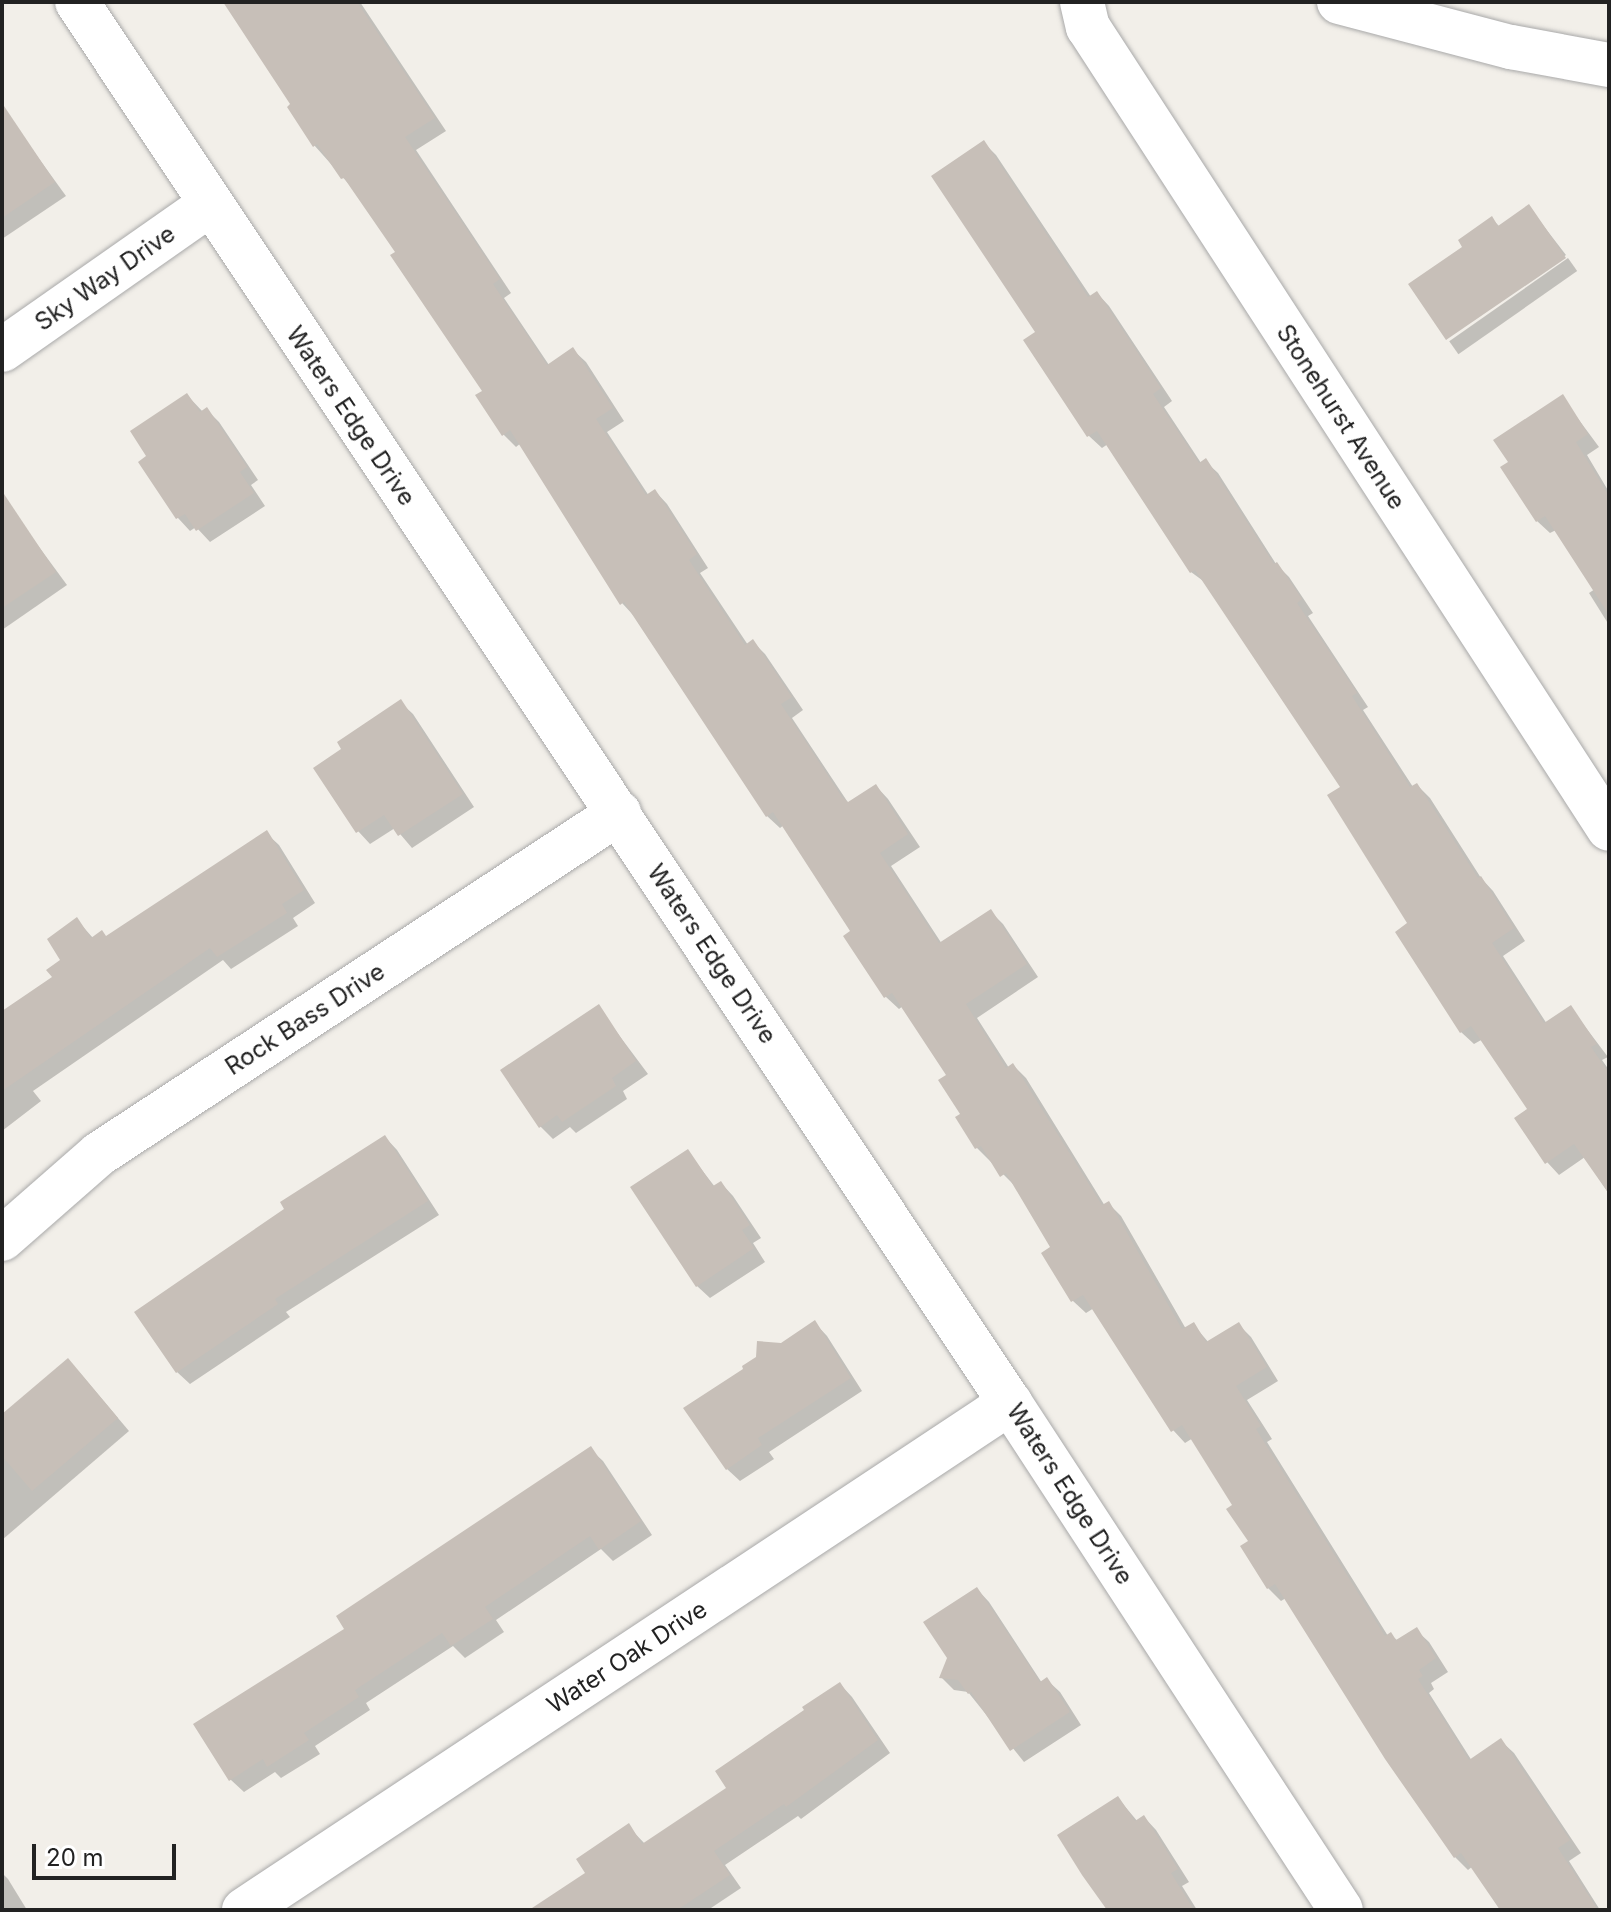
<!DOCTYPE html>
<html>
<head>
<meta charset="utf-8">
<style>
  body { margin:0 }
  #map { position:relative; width:1611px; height:1912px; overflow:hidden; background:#f2efe9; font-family:Inter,sans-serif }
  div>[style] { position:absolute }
  .shadow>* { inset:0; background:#0003; transform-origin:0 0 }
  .building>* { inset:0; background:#c7bfb8 }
  .roads { filter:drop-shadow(0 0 2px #a9a9a9) drop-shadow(0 0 2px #a9a9a9) }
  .minor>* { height:44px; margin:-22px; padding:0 22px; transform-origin:22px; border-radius:22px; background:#fff }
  span { translate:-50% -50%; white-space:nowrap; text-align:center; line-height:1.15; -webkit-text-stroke:6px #fff; paint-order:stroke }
  .street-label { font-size:24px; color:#222 }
  .frame { position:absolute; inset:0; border:4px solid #222; pointer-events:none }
  .scale { position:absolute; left:32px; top:1844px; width:144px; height:36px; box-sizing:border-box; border:4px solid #222; border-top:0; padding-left:10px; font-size:24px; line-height:28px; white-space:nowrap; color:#222; -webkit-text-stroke:6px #fff; paint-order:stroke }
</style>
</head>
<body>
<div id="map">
  <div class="shadow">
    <div style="clip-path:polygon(225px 2px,360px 2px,446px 131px,416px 150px,511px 293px,504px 298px,549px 365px,573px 350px,586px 362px,624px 421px,607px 432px,649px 496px,655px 491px,667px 504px,708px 568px,700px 573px,748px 645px,753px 642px,765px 654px,803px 710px,792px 718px,849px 804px,876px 786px,888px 799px,920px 847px,891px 866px,942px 944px,990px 911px,1003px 924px,1038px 977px,977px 1018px,1009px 1068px,1013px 1065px,1026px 1078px,1105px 1206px,1109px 1204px,1121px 1216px,1186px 1329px,1193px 1324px,1209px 1343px,1238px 1324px,1251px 1337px,1278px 1381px,1247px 1400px,1272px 1439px,1267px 1442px,1388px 1636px,1391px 1635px,1398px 1641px,1416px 1630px,1429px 1642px,1448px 1672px,1431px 1683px,1434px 1689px,1429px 1693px,1472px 1761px,1501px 1741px,1514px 1753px,1581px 1853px,1569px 1861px,1600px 1910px,1502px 1910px,1473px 1866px,1468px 1870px,1455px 1857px,1286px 1598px,1281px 1601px,1268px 1588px,1243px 1547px,1251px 1542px,1235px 1506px,1193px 1438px,1185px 1443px,1173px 1430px,1094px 1308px,1086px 1313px,1073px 1301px,1053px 1248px,1016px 1187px,977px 1148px,949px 1076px,903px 1006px,899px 1009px,886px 997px,853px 931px,784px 825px,780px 828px,767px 816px,634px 616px,622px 603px,521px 443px,516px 447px,503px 434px,484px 391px,397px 253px,356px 192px,314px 145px,293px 105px)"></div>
    <div style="clip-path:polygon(16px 127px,66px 196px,2px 239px,2px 137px)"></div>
    <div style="clip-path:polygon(983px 142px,996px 155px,1091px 297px,1097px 293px,1109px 306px,1172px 401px,1164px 407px,1201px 463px,1205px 461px,1218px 473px,1276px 564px,1289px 577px,1313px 613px,1308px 616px,1368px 707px,1363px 710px,1413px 787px,1417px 785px,1430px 798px,1481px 878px,1493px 891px,1525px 941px,1503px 956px,1547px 1024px,1571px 1008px,1608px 1057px,1602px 1060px,1609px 1070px,1609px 1194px,1585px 1157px,1559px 1175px,1547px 1162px,1530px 1110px,1483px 1039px,1474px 1044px,1461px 1032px,1343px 787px,1206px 583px,1191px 572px,1108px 444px,1102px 448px,1089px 436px,1026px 340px,1037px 333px)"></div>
    <div style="clip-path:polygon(1529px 207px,1566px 255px,1447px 337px,1465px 248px,1492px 219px,1500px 227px)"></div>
    <div style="left:1568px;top:258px;width:16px;height:145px;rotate:55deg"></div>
    <div style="clip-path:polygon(187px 395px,203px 412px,207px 410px,219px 422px,258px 480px,251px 485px,265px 506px,210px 542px,196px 527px,190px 531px,178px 518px,141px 462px,149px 457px)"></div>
    <div style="clip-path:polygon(1562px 397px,1599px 447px,1587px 455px,1609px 492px,1609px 625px,1589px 593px,1595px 589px,1556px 530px,1550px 533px,1537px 521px)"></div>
    <div style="clip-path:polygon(17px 517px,67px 585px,2px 630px,2px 527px)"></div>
    <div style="clip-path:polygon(400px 702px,413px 714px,474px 807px,412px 848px,395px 828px,370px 844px,358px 831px,344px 749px)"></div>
    <div style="clip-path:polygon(266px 833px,279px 845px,315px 903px,293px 918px,298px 926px,231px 969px,223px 960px,33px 1091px,41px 1101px,2px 1131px,2px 1017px,54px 978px,77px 920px,93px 938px,107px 938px)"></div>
    <div style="clip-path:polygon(598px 1007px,648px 1074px,623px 1091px,627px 1099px,576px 1133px,570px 1127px,553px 1139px,540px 1126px)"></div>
    <div style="clip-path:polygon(385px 1137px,397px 1150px,439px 1215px,286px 1312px,290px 1317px,190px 1384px,177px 1372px,287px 1210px)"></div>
    <div style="clip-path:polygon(688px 1152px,715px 1187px,721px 1183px,733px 1196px,761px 1238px,753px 1243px,765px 1262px,710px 1298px,697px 1286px)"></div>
    <div style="clip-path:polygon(815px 1323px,827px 1336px,862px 1391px,769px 1452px,774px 1459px,740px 1481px,727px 1469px,746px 1370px)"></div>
    <div style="clip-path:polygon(80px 1373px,129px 1431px,2px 1540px,2px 1419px)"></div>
    <div style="clip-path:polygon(590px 1449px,603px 1461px,652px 1535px,613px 1561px,601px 1549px,496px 1620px,504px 1632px,465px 1658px,453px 1646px,366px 1703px,370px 1710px,315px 1746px,320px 1754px,281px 1778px,275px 1772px,244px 1792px,231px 1780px,196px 1725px,347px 1630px)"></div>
    <div style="clip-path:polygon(977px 1589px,989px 1602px,1042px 1683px,1047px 1680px,1060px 1692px,1081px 1725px,1024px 1762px,968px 1692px,954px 1690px,942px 1678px)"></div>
    <div style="clip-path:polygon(840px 1684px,852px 1697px,890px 1753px,801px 1819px,798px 1816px,725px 1865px,741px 1888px,708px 1910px,532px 1910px,588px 1874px,628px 1826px,645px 1844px,729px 1789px,807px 1711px)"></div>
    <div style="clip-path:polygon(1118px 1798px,1138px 1822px,1144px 1817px,1156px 1830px,1189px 1882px,1182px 1886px,1197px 1910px,1108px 1910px)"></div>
    <div style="clip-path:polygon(2px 1873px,8px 1879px,27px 1910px,2px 1910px)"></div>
  </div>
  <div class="building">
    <div style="clip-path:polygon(223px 2px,357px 2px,435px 118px,405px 137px,500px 279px,493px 284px,547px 365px,573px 347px,613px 408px,596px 419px,646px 495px,655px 489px,697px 554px,689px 560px,745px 645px,753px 639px,792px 697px,781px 704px,842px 797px,848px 802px,876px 784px,908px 834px,880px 853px,939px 943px,991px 909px,1027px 964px,966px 1004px,1006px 1068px,1013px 1063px,1102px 1205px,1109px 1201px,1182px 1329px,1194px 1322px,1206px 1342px,1239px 1322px,1267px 1367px,1236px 1386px,1261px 1426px,1256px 1429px,1385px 1636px,1391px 1632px,1396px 1640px,1417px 1627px,1436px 1658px,1419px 1670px,1423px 1676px,1418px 1679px,1469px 1760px,1501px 1738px,1570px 1840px,1558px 1848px,1598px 1910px,1500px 1910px,1461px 1853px,1454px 1858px,1385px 1759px,1275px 1584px,1267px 1589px,1240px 1546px,1248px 1541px,1226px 1509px,1232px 1505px,1182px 1425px,1171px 1432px,1083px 1295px,1071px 1302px,1041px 1253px,1050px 1247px,1006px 1173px,1000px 1177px,981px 1146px,975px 1149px,955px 1117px,960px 1114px,938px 1080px,946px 1075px,892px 993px,884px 998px,843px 936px,850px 931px,773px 812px,766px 817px,624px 602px,620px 605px,510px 430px,502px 436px,475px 395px,482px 391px,390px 255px,395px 252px,344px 178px,341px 179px,317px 144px,313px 147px,287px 107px,290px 104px)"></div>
    <div style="clip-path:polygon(2px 103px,55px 182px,2px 218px)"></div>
    <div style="clip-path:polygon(984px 140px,1088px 297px,1097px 291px,1161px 388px,1153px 394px,1199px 463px,1206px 458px,1274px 564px,1277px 562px,1302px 599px,1297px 603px,1357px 693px,1352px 696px,1410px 787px,1417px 783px,1478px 878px,1481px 876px,1514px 928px,1492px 943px,1544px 1023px,1571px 1005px,1597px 1044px,1591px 1047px,1609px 1073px,1609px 1194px,1574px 1144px,1545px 1164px,1514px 1118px,1527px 1109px,1471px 1026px,1460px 1033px,1395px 932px,1407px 923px,1327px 795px,1340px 787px,1195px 570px,1190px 573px,1097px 431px,1087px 437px,1023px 340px,1035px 332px,931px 176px)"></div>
    <div style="clip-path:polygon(1529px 204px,1566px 258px,1446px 340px,1408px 284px,1462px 247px,1458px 240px,1492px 216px,1498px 226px)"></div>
    <div style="clip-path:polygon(187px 393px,200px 412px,207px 407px,247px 467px,240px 472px,254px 493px,196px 531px,185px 514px,176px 519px,138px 462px,146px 456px,130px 431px)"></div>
    <div style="clip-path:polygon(1563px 394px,1588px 434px,1576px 442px,1609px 496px,1609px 615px,1545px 516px,1536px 522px,1500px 467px,1508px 462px,1493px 440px)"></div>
    <div style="clip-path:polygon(2px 491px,56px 572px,2px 608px)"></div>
    <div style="clip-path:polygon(401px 699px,463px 794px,398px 836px,384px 815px,356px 833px,313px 768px,341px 749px,337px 742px)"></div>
    <div style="clip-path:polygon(267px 830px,304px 890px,282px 904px,287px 913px,217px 957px,210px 948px,2px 1091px,2px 1011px,52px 977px,46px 970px,60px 960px,47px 939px,77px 917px,91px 938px,102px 930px,106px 936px)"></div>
    <div style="clip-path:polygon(599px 1004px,636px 1061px,612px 1078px,616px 1086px,562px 1122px,557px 1115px,539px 1128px,500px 1070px)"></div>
    <div style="clip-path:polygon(385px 1135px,428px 1201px,275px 1299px,278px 1304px,176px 1373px,134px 1312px,284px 1209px,280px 1202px)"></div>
    <div style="clip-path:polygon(688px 1149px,713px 1186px,721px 1181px,750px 1225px,742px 1230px,754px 1248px,696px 1287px,630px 1187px)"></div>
    <div style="clip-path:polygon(815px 1320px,851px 1378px,758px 1438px,762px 1445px,726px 1470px,683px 1408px,743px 1369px,742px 1366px,756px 1357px,757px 1341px,781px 1343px)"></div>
    <div style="clip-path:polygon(68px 1358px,118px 1418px,32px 1491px,2px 1456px,2px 1414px)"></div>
    <div style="clip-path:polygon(591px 1446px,641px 1521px,599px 1550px,590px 1536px,485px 1607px,493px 1619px,451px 1646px,442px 1633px,355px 1690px,359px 1697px,304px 1733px,309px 1740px,267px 1767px,263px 1759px,229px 1781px,193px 1724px,344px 1629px,336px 1616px)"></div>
    <div style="clip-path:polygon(977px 1587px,1040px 1682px,1047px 1677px,1070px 1712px,1010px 1751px,971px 1692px,968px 1694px,958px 1680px,939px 1678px,947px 1658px,923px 1622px)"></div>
    <div style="clip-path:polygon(840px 1682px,878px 1740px,786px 1807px,784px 1804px,714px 1851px,730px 1875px,677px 1910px,529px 1910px,585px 1873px,576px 1859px,629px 1823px,642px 1844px,726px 1788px,715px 1771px,804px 1710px,802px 1707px)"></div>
    <div style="clip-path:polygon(1118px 1796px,1135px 1821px,1144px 1815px,1178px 1869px,1171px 1873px,1194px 1910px,1107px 1910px,1082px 1875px,1057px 1835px)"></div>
  </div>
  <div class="roads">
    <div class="minor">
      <div style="left:77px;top:2px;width:1683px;rotate:56.34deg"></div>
      <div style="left:1010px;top:1403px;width:605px;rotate:56.86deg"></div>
      <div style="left:1082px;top:2px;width:26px;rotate:77deg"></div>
      <div style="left:1088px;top:27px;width:956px;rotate:56.99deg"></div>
      <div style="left:1339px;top:2px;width:178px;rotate:14.7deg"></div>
      <div style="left:1511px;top:47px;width:100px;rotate:10.4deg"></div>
      <div style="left:2px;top:350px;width:253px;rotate:-35deg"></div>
      <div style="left:2px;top:1239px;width:129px;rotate:-41.2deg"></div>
      <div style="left:99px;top:1154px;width:622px;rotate:-33.26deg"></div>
      <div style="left:244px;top:1910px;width:919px;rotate:-33.5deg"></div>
    </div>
  </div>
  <div class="street-label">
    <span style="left:105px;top:278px;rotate:-35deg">Sky Way Drive</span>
    <span style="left:351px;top:416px;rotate:56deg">Waters Edge Drive</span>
    <span style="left:1341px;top:417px;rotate:57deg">Stonehurst Avenue</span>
    <span style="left:712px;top:954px;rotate:56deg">Waters Edge Drive</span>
    <span style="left:305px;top:1019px;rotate:-33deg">Rock Bass Drive</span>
    <span style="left:1070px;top:1494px;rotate:57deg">Waters Edge Drive</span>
    <span style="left:627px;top:1657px;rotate:-33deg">Water Oak Drive</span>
  </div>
  <div class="frame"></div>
  <div class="scale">20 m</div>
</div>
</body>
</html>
